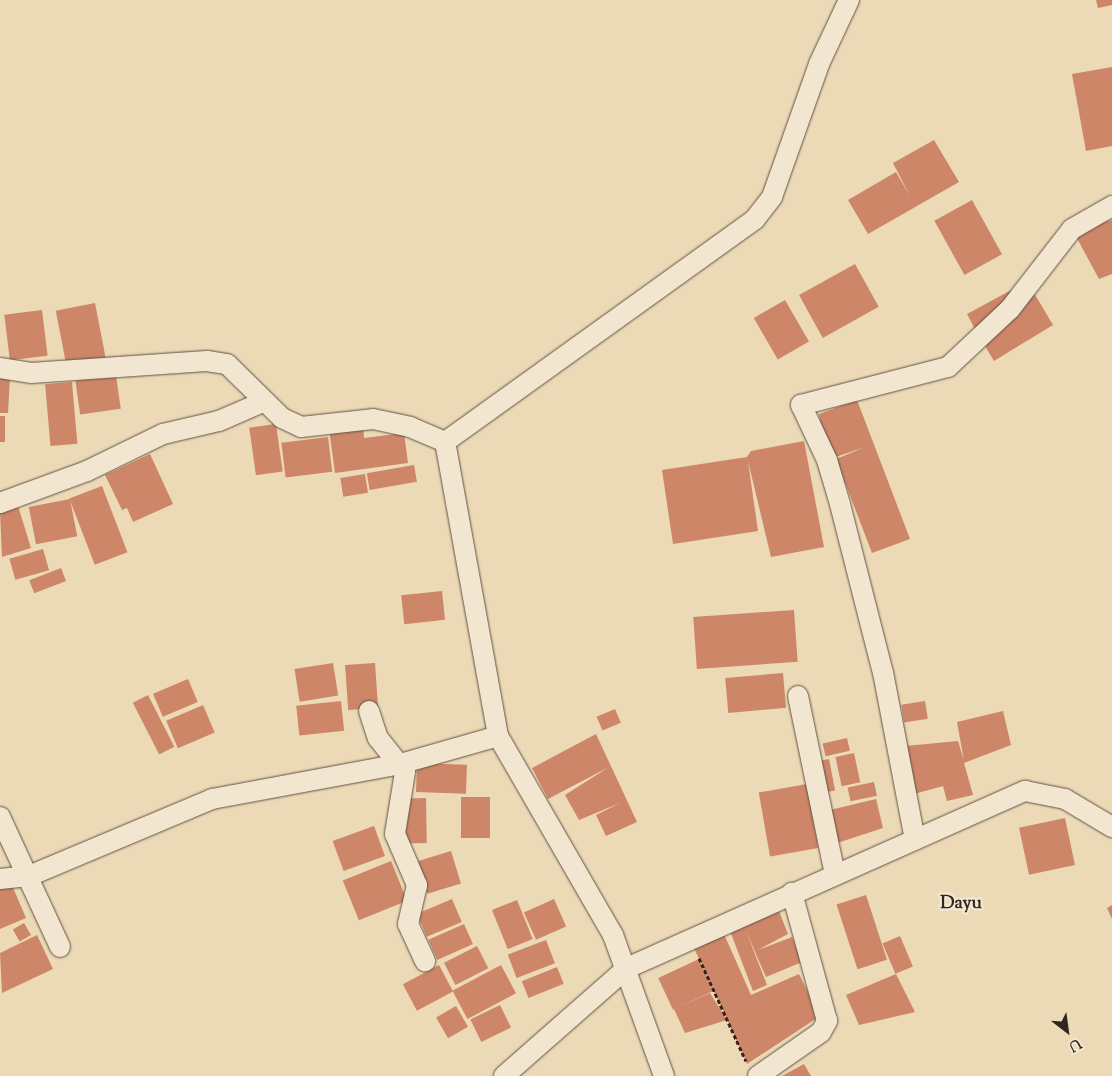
<!DOCTYPE html>
<html>
<head>
<meta charset="utf-8">
<style>
  body { margin:0 }
  #map { position:relative; width:1112px; height:1076px; overflow:hidden; background:#ecd9b6; font-family:"Sorts Mill Goudy",serif }
  div>[style] { position:absolute }
  .building>* { inset:0; background:#ce8669; transform-origin:0 0 }
  .path>* { height:3px; margin-top:-1.5px; transform-origin:0; background:repeating-linear-gradient(90deg,#31251e 0 4px,transparent 0 6.5px) }
  .roads { filter:drop-shadow(0 0 1px #605244) drop-shadow(0 0 1px #605244) }
  .minor>* { height:20px; margin:-10px; padding:0 10px; transform-origin:10px; border-radius:10px; background:#f3e6d0 }
  span { translate:-50% -50%; white-space:nowrap; text-align:center; line-height:1.15; -webkit-text-stroke:5px #f3e6d0; paint-order:stroke }
  .quarter-label { font-size:18px; color:#31251e; font-weight:700 }
  .north { position:absolute; left:1042px; top:1006px; width:50px; height:50px; -webkit-text-stroke:4px #f3e6d0; paint-order:stroke; rotate:150deg; font-size:14px; font-weight:700; line-height:20px; text-align:center; color:#31251e }
  .north::after { content:''; display:block; margin:auto; width:18px; height:22px; background:#31251e; clip-path:polygon(50% 0,100% 100%,50% 72%,0 100%) }
</style>
</head>
<body>
<div id="map">
  <div class="building">
    <div style="clip-path:polygon(1096px 0,1112px 0,1112px 5px,1098px 8px)"></div>
    <div style="clip-path:polygon(1112px 67px,1112px 146px,1086px 151px,1072px 74px)"></div>
    <div style="clip-path:polygon(934px 140px,959px 182px,868px 234px,848px 200px,896px 172px,910px 196px,893px 163px)"></div>
    <div style="left:972px;top:200px;width:62px;height:43px;rotate:61deg"></div>
    <div style="clip-path:polygon(1112px 220px,1112px 274px,1099px 279px,1072px 229px)"></div>
    <div style="left:855px;top:264px;width:49px;height:64px;rotate:61deg"></div>
    <div style="clip-path:polygon(1015px 288px,1016px 288px,976px 331px,967px 314px)"></div>
    <div style="clip-path:polygon(1034px 293px,1053px 325px,994px 361px,985px 346px)"></div>
    <div style="left:785px;top:300px;width:48px;height:36px;rotate:60deg"></div>
    <div style="left:95px;top:303px;width:58px;height:40px;rotate:79deg"></div>
    <div style="left:42px;top:310px;width:46px;height:38px;rotate:83deg"></div>
    <div style="left:116px;top:375px;width:34px;height:41px;rotate:82deg"></div>
    <div style="clip-path:polygon(0 377px,10px 377px,8px 413px,0 413px)"></div>
    <div style="left:72px;top:382px;width:62px;height:27px;rotate:85deg"></div>
    <div style="clip-path:polygon(857px 400px,910px 539px,872px 553px,836px 459px,865px 447px,827px 460px,819px 414px)"></div>
    <div style="left:0;top:416px;width:5px;height:26px"></div>
    <div style="left:276px;top:424px;width:48px;height:27px;rotate:82deg"></div>
    <div style="clip-path:polygon(363px 424px,364px 438px,404px 433px,408px 463px,335px 473px,329px 429px)"></div>
    <div style="left:328px;top:437px;width:35px;height:47px;rotate:83deg"></div>
    <div style="clip-path:polygon(804px 441px,824px 547px,771px 557px,748px 461px,758px 531px,673px 544px,662px 470px,747px 457px,751px 451px)"></div>
    <div style="clip-path:polygon(150px 454px,173px 504px,133px 522px,127px 508px,122px 510px,105px 475px)"></div>
    <div style="left:414px;top:465px;width:17px;height:48px;rotate:80deg"></div>
    <div style="left:365px;top:474px;width:19px;height:25px;rotate:81deg"></div>
    <div style="left:102px;top:486px;width:71px;height:35px;rotate:69deg"></div>
    <div style="left:70px;top:499px;width:38px;height:42px;rotate:79deg"></div>
    <div style="clip-path:polygon(18px 506px,31px 548px,2px 557px,0 511px)"></div>
    <div style="left:43px;top:549px;width:22px;height:35px;rotate:74deg"></div>
    <div style="left:61px;top:568px;width:14px;height:34px;rotate:69deg"></div>
    <div style="left:442px;top:591px;width:29px;height:41px;rotate:84deg"></div>
    <div style="left:794px;top:610px;width:52px;height:101px;rotate:86deg"></div>
    <div style="left:333px;top:663px;width:33px;height:39px;rotate:81deg"></div>
    <div style="left:375px;top:663px;width:45px;height:30px;rotate:86deg"></div>
    <div style="left:783px;top:673px;width:35px;height:58px;rotate:85deg"></div>
    <div style="left:188px;top:679px;width:25px;height:38px;rotate:67deg"></div>
    <div style="left:148px;top:695px;width:58px;height:17px;rotate:63deg"></div>
    <div style="left:341px;top:701px;width:30px;height:45px;rotate:84deg"></div>
    <div style="left:925px;top:701px;width:18px;height:24px;rotate:81deg"></div>
    <div style="left:203px;top:705px;width:30px;height:40px;rotate:67deg"></div>
    <div style="left:615px;top:709px;width:15px;height:20px;rotate:67deg"></div>
    <div style="clip-path:polygon(1003px 711px,1011px 745px,964px 763px,973px 795px,947px 801px,943px 786px,914px 794px,895px 747px,958px 741px,964px 761px,957px 722px)"></div>
    <div style="clip-path:polygon(596px 734px,637px 822px,606px 836px,596px 815px,620px 803px,579px 820px,565px 795px,609px 767px,548px 799px,532px 768px)"></div>
    <div style="left:847px;top:738px;width:13px;height:25px;rotate:77deg"></div>
    <div style="left:854px;top:753px;width:30px;height:19px;rotate:78deg"></div>
    <div style="left:829px;top:759px;width:32px;height:12px;rotate:79deg"></div>
    <div style="left:417px;top:763px;width:50px;height:29px;rotate:2deg"></div>
    <div style="left:874px;top:782px;width:14px;height:27px;rotate:78deg"></div>
    <div style="left:807px;top:784px;width:65px;height:49px;rotate:80deg"></div>
    <div style="left:461px;top:797px;width:29px;height:41px"></div>
    <div style="left:426px;top:798px;width:45px;height:22px;rotate:89deg"></div>
    <div style="clip-path:polygon(876px 799px,883px 828px,828px 846px,830px 810px)"></div>
    <div style="left:1065px;top:818px;width:48px;height:47px;rotate:78deg"></div>
    <div style="left:374px;top:826px;width:32px;height:44px;rotate:70deg"></div>
    <div style="left:451px;top:851px;width:34px;height:35px;rotate:73deg"></div>
    <div style="left:391px;top:861px;width:43px;height:52px;rotate:68deg"></div>
    <div style="clip-path:polygon(11px 883px,26px 918px,0 929px,0 888px)"></div>
    <div style="left:866px;top:895px;width:68px;height:31px;rotate:72deg"></div>
    <div style="left:452px;top:899px;width:25px;height:38px;rotate:67deg"></div>
    <div style="left:554px;top:899px;width:30px;height:33px;rotate:66deg"></div>
    <div style="left:517px;top:900px;width:42px;height:27px;rotate:68deg"></div>
    <div style="clip-path:polygon(1112px 905px,1112px 919px,1107px 908px)"></div>
    <div style="clip-path:polygon(777px 906px,788px 934px,758px 950px,792px 937px,802px 962px,766px 977px,746px 931px,767px 985px,753px 991px,730px 931px)"></div>
    <div style="left:24px;top:923px;width:14px;height:13px;rotate:60deg"></div>
    <div style="left:464px;top:924px;width:22px;height:39px;rotate:66deg"></div>
    <div style="clip-path:polygon(724px 934px,751px 995px,799px 974px,820px 1016px,747px 1064px,689px 937px)"></div>
    <div style="clip-path:polygon(37px 935px,53px 969px,2px 993px,0 953px)"></div>
    <div style="left:900px;top:936px;width:33px;height:19px;rotate:67deg"></div>
    <div style="left:546px;top:940px;width:25px;height:41px;rotate:69deg"></div>
    <div style="left:477px;top:946px;width:25px;height:37px;rotate:63deg"></div>
    <div style="left:699px;top:959px;width:35px;height:45px;rotate:65deg"></div>
    <div style="left:439px;top:965px;width:30px;height:41px;rotate:62deg"></div>
    <div style="left:501px;top:965px;width:32px;height:55px;rotate:62deg"></div>
    <div style="left:557px;top:967px;width:18px;height:38px;rotate:68deg"></div>
    <div style="clip-path:polygon(896px 974px,915px 1012px,859px 1025px,846px 995px)"></div>
    <div style="clip-path:polygon(710px 993px,727px 1020px,685px 1033px,674px 1009px)"></div>
    <div style="left:500px;top:1005px;width:25px;height:33px;rotate:64deg"></div>
    <div style="left:456px;top:1006px;width:24px;height:23px;rotate:60deg"></div>
    <div style="clip-path:polygon(804px 1064px,811px 1076px,782px 1076px)"></div>
  </div>
  <div class="path">
    <div style="left:699px;top:958px;width:113px;rotate:65.5deg"></div>
  </div>
  <div class="roads">
    <div class="minor">
      <div style="left:0;top:368px;width:31px;rotate:9deg"></div>
      <div style="left:31px;top:373px;width:176px;rotate:-3.9deg"></div>
      <div style="left:207px;top:361px;width:20px;rotate:9deg"></div>
      <div style="left:227px;top:364px;width:77px;rotate:44.5deg"></div>
      <div style="left:282px;top:418px;width:21px;rotate:25deg"></div>
      <div style="left:301px;top:427px;width:72px;rotate:-6.3deg"></div>
      <div style="left:373px;top:419px;width:38px;rotate:12deg"></div>
      <div style="left:410px;top:427px;width:38px;rotate:23deg"></div>
      <div style="left:0;top:503px;width:93px;rotate:-20.2deg"></div>
      <div style="left:87px;top:471px;width:85px;rotate:-26deg"></div>
      <div style="left:163px;top:434px;width:57px;rotate:-13.1deg"></div>
      <div style="left:219px;top:421px;width:48px;rotate:-23.4deg"></div>
      <div style="left:798px;top:696px;width:182px;rotate:78.3deg"></div>
      <div style="left:369px;top:711px;width:28px;rotate:72deg"></div>
      <div style="left:378px;top:738px;width:43px;rotate:51.5deg"></div>
      <div style="left:405px;top:772px;width:63px;rotate:99.2deg"></div>
      <div style="left:395px;top:834px;width:56px;rotate:66.7deg"></div>
      <div style="left:417px;top:885px;width:40px;rotate:103deg"></div>
      <div style="left:408px;top:924px;width:41px;rotate:65.3deg"></div>
      <div style="left:498px;top:736px;width:299px;rotate:-100.2deg"></div>
      <div style="left:445px;top:442px;width:382px;rotate:-35.7deg"></div>
      <div style="left:755px;top:219px;width:28px;rotate:-52deg"></div>
      <div style="left:772px;top:197px;width:141px;rotate:-70.5deg"></div>
      <div style="left:819px;top:64px;width:71px;rotate:-64.9deg"></div>
      <div style="left:0;top:817px;width:143px;rotate:65.2deg"></div>
      <div style="left:915px;top:840px;width:170px;rotate:-100.8deg"></div>
      <div style="left:883px;top:673px;width:174px;rotate:-104.3deg"></div>
      <div style="left:840px;top:504px;width:46px;rotate:-106.5deg"></div>
      <div style="left:827px;top:460px;width:61px;rotate:-115.3deg"></div>
      <div style="left:801px;top:405px;width:152px;rotate:-14.5deg"></div>
      <div style="left:948px;top:367px;width:85px;rotate:-43.1deg"></div>
      <div style="left:1010px;top:309px;width:101px;rotate:-52.2deg"></div>
      <div style="left:1072px;top:229px;width:46px;rotate:-29.9deg"></div>
      <div style="left:0;top:879px;width:29px;rotate:-6deg"></div>
      <div style="left:29px;top:876px;width:199px;rotate:-22.8deg"></div>
      <div style="left:212px;top:799px;width:191px;rotate:-10.5deg"></div>
      <div style="left:400px;top:764px;width:102px;rotate:-15.9deg"></div>
      <div style="left:498px;top:736px;width:230px;rotate:60deg"></div>
      <div style="left:613px;top:935px;width:150px;rotate:70.1deg"></div>
      <div style="left:504px;top:1076px;width:164px;rotate:-41.3deg"></div>
      <div style="left:627px;top:968px;width:436px;rotate:-24deg"></div>
      <div style="left:1025px;top:791px;width:41px;rotate:11.3deg"></div>
      <div style="left:1065px;top:799px;width:55px;rotate:30.8deg"></div>
      <div style="left:758px;top:1076px;width:77px;rotate:-34.9deg"></div>
      <div style="left:821px;top:1032px;width:13px;rotate:-61deg"></div>
      <div style="left:827px;top:1021px;width:133px;rotate:-105.3deg"></div>
    </div>
  </div>
  <div class="quarter-label">
    <span style="left:961px;top:904px">Dayu</span>
  </div>
  <div class="north">U</div>
</div>
</body>
</html>
